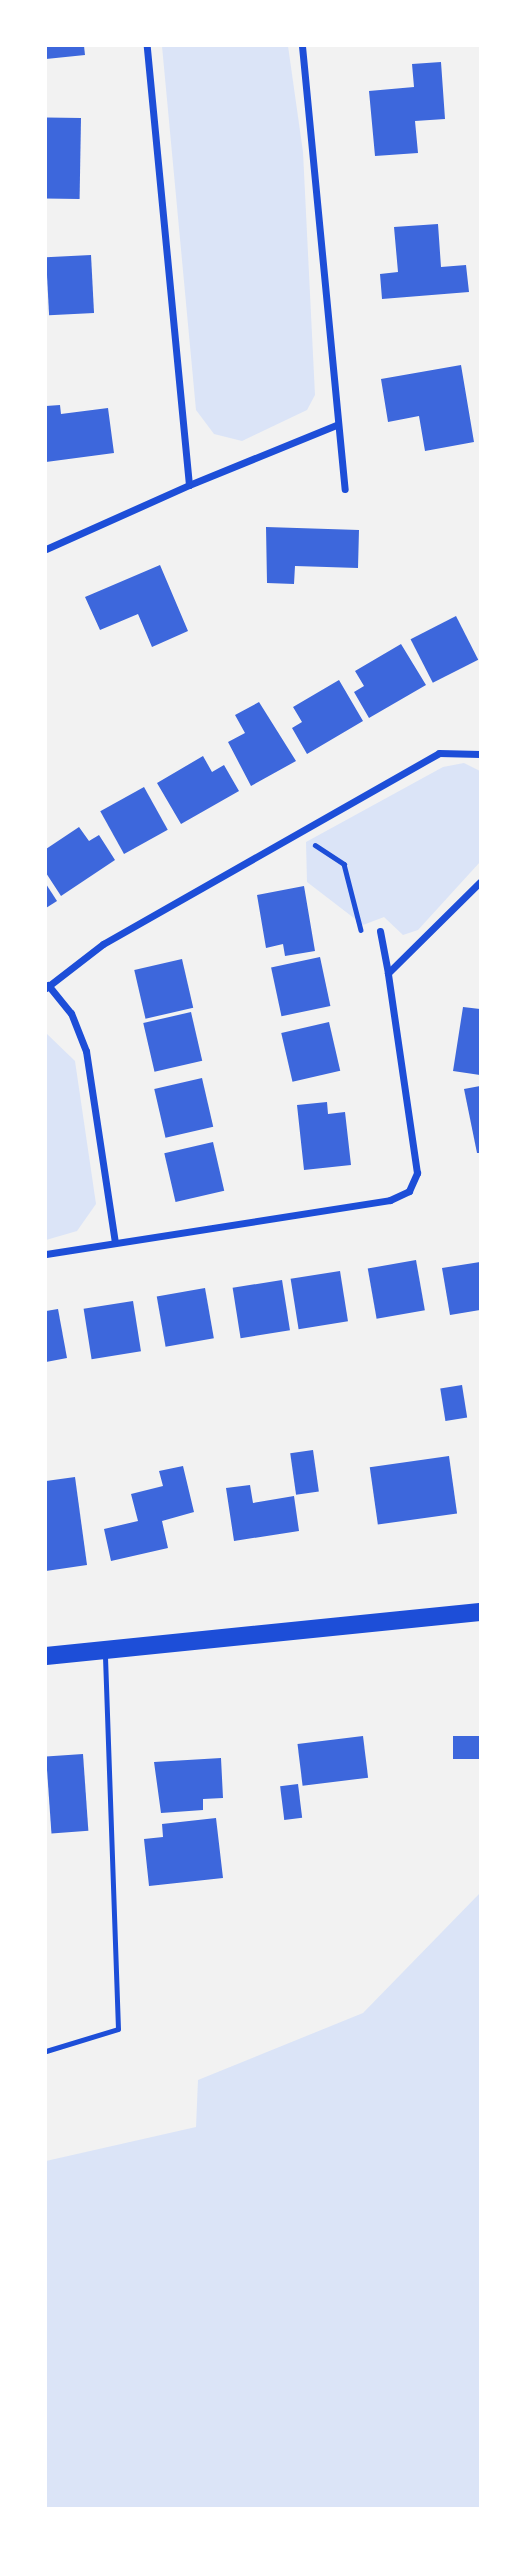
<!DOCTYPE html>
<html>
<head>
<meta charset="utf-8">
<style>
  body { margin:0 }
  #map { position:relative; width:526px; height:2554px; overflow:hidden; background:#f2f2f2; font-family:"Archivo Narrow",sans-serif }
  div>[style] { position:absolute }
  .green>* { inset:0; background:#dbe4f7 }
  .building>* { inset:0; background:#3d67dc; transform-origin:0 0 }
  .path>* { height:4.5px; margin:-2.25px; padding:0 2.25px; transform-origin:2.25px; border-radius:2.25px; background:#1d4ed8 }
  .service>* { height:5px; margin:-2.5px; padding:0 2.5px; transform-origin:2.5px; border-radius:2.5px; background:#1d4ed8 }
  .minor>* { height:7px; margin:-3.5px; padding:0 3.5px; transform-origin:3.5px; border-radius:3.5px; background:#1d4ed8 }
  .primary>* { height:18px; margin:-9px; padding:0 9px; transform-origin:9px; border-radius:9px; background:#1d4ed8 }
  span { translate:-50% -50%; white-space:nowrap; text-align:center; line-height:1.15; -webkit-text-stroke:6px #fff; paint-order:stroke }
  .frame { position:absolute; inset:0; border:47px solid #fff; pointer-events:none }
</style>
</head>
<body>
<div id="map">
  <div class="green">
    <div style="clip-path:polygon(162px 46px,288px 46px,303px 152px,315px 395px,307px 410px,242px 441px,214px 434px,196px 410px)"></div>
    <div style="clip-path:polygon(464px 763px,480px 771px,480px 862px,418px 930px,403px 935px,384px 917px,363px 925px,307px 882px,306px 842px,443px 767px)"></div>
    <div style="clip-path:polygon(46px 1033px,75px 1061px,96px 1204px,77px 1231px,46px 1240px)"></div>
    <div style="clip-path:polygon(480px 1893px,480px 2508px,46px 2508px,46px 2161px,196px 2127px,198px 2080px,363px 2013px)"></div>
  </div>
  <div class="building">
    <div style="clip-path:polygon(46px 46px,84px 46px,85px 55px,46px 59px)"></div>
    <div style="clip-path:polygon(441px 62px,445px 119px,415px 121px,418px 153px,375px 156px,369px 91px,414px 87px,412px 64px)"></div>
    <div style="left:81px;top:118px;width:81px;height:35px;rotate:91deg"></div>
    <div style="clip-path:polygon(438px 224px,441px 267px,466px 265px,469px 292px,382px 299px,380px 274px,398px 272px,394px 227px)"></div>
    <div style="left:91px;top:255px;width:58px;height:45px;rotate:87deg"></div>
    <div style="clip-path:polygon(461px 365px,474px 442px,425px 451px,419px 416px,388px 422px,381px 379px)"></div>
    <div style="clip-path:polygon(60px 405px,61px 414px,108px 408px,114px 453px,46px 462px,46px 406px)"></div>
    <div style="clip-path:polygon(266px 527px,359px 530px,358px 568px,295px 566px,294px 584px,267px 583px)"></div>
    <div style="clip-path:polygon(160px 565px,188px 631px,152px 647px,138px 614px,100px 630px,85px 597px)"></div>
    <div style="left:456px;top:616px;width:49px;height:51px;rotate:63deg"></div>
    <div style="clip-path:polygon(401px 644px,426px 685px,369px 718px,354px 692px,364px 686px,355px 671px)"></div>
    <div style="clip-path:polygon(339px 680px,363px 721px,307px 754px,292px 728px,302px 722px,293px 707px)"></div>
    <div style="clip-path:polygon(259px 702px,296px 761px,251px 786px,228px 742px,245px 733px,235px 715px)"></div>
    <div style="clip-path:polygon(203px 756px,212px 772px,224px 765px,239px 791px,181px 824px,157px 783px)"></div>
    <div style="left:144px;top:787px;width:49px;height:50px;rotate:61deg"></div>
    <div style="clip-path:polygon(79px 827px,89px 841px,99px 835px,115px 860px,61px 896px,46px 873px,46px 849px)"></div>
    <div style="clip-path:polygon(46px 884px,57px 901px,46px 908px)"></div>
    <div style="clip-path:polygon(304px 886px,315px 951px,285px 956px,283px 944px,266px 948px,257px 895px)"></div>
    <div style="left:320px;top:957px;width:50px;height:50px;rotate:78deg"></div>
    <div style="left:182px;top:959px;width:50px;height:49px;rotate:77deg"></div>
    <div style="clip-path:polygon(463px 1007px,480px 1009px,480px 1075px,453px 1071px)"></div>
    <div style="left:191px;top:1012px;width:50px;height:49px;rotate:77deg"></div>
    <div style="left:329px;top:1022px;width:50px;height:49px;rotate:77deg"></div>
    <div style="left:202px;top:1078px;width:50px;height:49px;rotate:77deg"></div>
    <div style="clip-path:polygon(480px 1086px,480px 1153px,477px 1153px,464px 1089px)"></div>
    <div style="clip-path:polygon(327px 1102px,328px 1114px,345px 1112px,351px 1165px,304px 1170px,297px 1105px)"></div>
    <div style="left:213px;top:1142px;width:50px;height:50px;rotate:77deg"></div>
    <div style="left:416px;top:1260px;width:51px;height:49px;rotate:80deg"></div>
    <div style="clip-path:polygon(480px 1262px,480px 1310px,450px 1315px,442px 1268px)"></div>
    <div style="left:340px;top:1271px;width:51px;height:50px;rotate:81deg"></div>
    <div style="left:282px;top:1280px;width:51px;height:50px;rotate:81deg"></div>
    <div style="left:205px;top:1288px;width:51px;height:49px;rotate:80deg"></div>
    <div style="left:133px;top:1301px;width:51px;height:50px;rotate:81deg"></div>
    <div style="clip-path:polygon(58px 1309px,67px 1358px,46px 1362px,46px 1311px)"></div>
    <div style="left:462px;top:1385px;width:33px;height:22px;rotate:81deg"></div>
    <div style="left:313px;top:1450px;width:42px;height:23px;rotate:82deg"></div>
    <div style="left:449px;top:1456px;width:58px;height:80px;rotate:82deg"></div>
    <div style="clip-path:polygon(183px 1466px,194px 1512px,162px 1521px,168px 1548px,111px 1561px,104px 1529px,138px 1521px,131px 1494px,163px 1486px,159px 1471px)"></div>
    <div style="clip-path:polygon(75px 1477px,87px 1565px,46px 1571px,46px 1481px)"></div>
    <div style="clip-path:polygon(250px 1485px,253px 1503px,294px 1496px,299px 1531px,234px 1541px,226px 1488px)"></div>
    <div style="left:363px;top:1736px;width:42px;height:66px;rotate:83deg"></div>
    <div style="left:453px;top:1736px;width:27px;height:23px"></div>
    <div style="left:83px;top:1754px;width:77px;height:37px;rotate:86deg"></div>
    <div style="clip-path:polygon(221px 1758px,223px 1798px,203px 1799px,203px 1810px,161px 1813px,154px 1762px)"></div>
    <div style="left:298px;top:1784px;width:34px;height:18px;rotate:83deg"></div>
    <div style="clip-path:polygon(216px 1818px,223px 1878px,149px 1886px,144px 1839px,163px 1837px,162px 1824px)"></div>
  </div>
  <div class="path">
    <div style="left:315px;top:845px;width:35px;rotate:33deg"></div>
    <div style="left:344px;top:864px;width:68px;rotate:75.6deg"></div>
  </div>
  <div class="service">
    <div style="left:46px;top:2051px;width:75px;rotate:-17deg"></div>
    <div style="left:118px;top:2029px;width:376px;rotate:-92deg"></div>
  </div>
  <div class="minor">
    <div style="left:302px;top:46px;width:445px;rotate:84.5deg"></div>
    <div style="left:189px;top:485px;width:159px;rotate:-22.2deg"></div>
    <div style="left:46px;top:549px;width:157px;rotate:-24.1deg"></div>
    <div style="left:189px;top:485px;width:441px;rotate:-95.5deg"></div>
    <div style="left:380px;top:931px;width:43px;rotate:79.2deg"></div>
    <div style="left:48px;top:985px;width:36px;rotate:51deg"></div>
    <div style="left:71px;top:1013px;width:41px;rotate:68.5deg"></div>
    <div style="left:86px;top:1051px;width:194px;rotate:81.4deg"></div>
    <div style="left:46px;top:988px;width:72px;rotate:-37.7deg"></div>
    <div style="left:103px;top:944px;width:386px;rotate:-29.6deg"></div>
    <div style="left:439px;top:753px;width:41px;rotate:1.4deg"></div>
    <div style="left:46px;top:1254px;width:348px;rotate:-8.9deg"></div>
    <div style="left:390px;top:1200px;width:21px;rotate:-25deg"></div>
    <div style="left:409px;top:1191px;width:20px;rotate:-66deg"></div>
    <div style="left:417px;top:1173px;width:202px;rotate:-98.3deg"></div>
    <div style="left:388px;top:973px;width:129px;rotate:-44.7deg"></div>
  </div>
  <div class="primary">
    <div style="left:46px;top:1656px;width:436px;rotate:-5.8deg"></div>
  </div>
  <div class="frame"></div>
</div>
</body>
</html>
